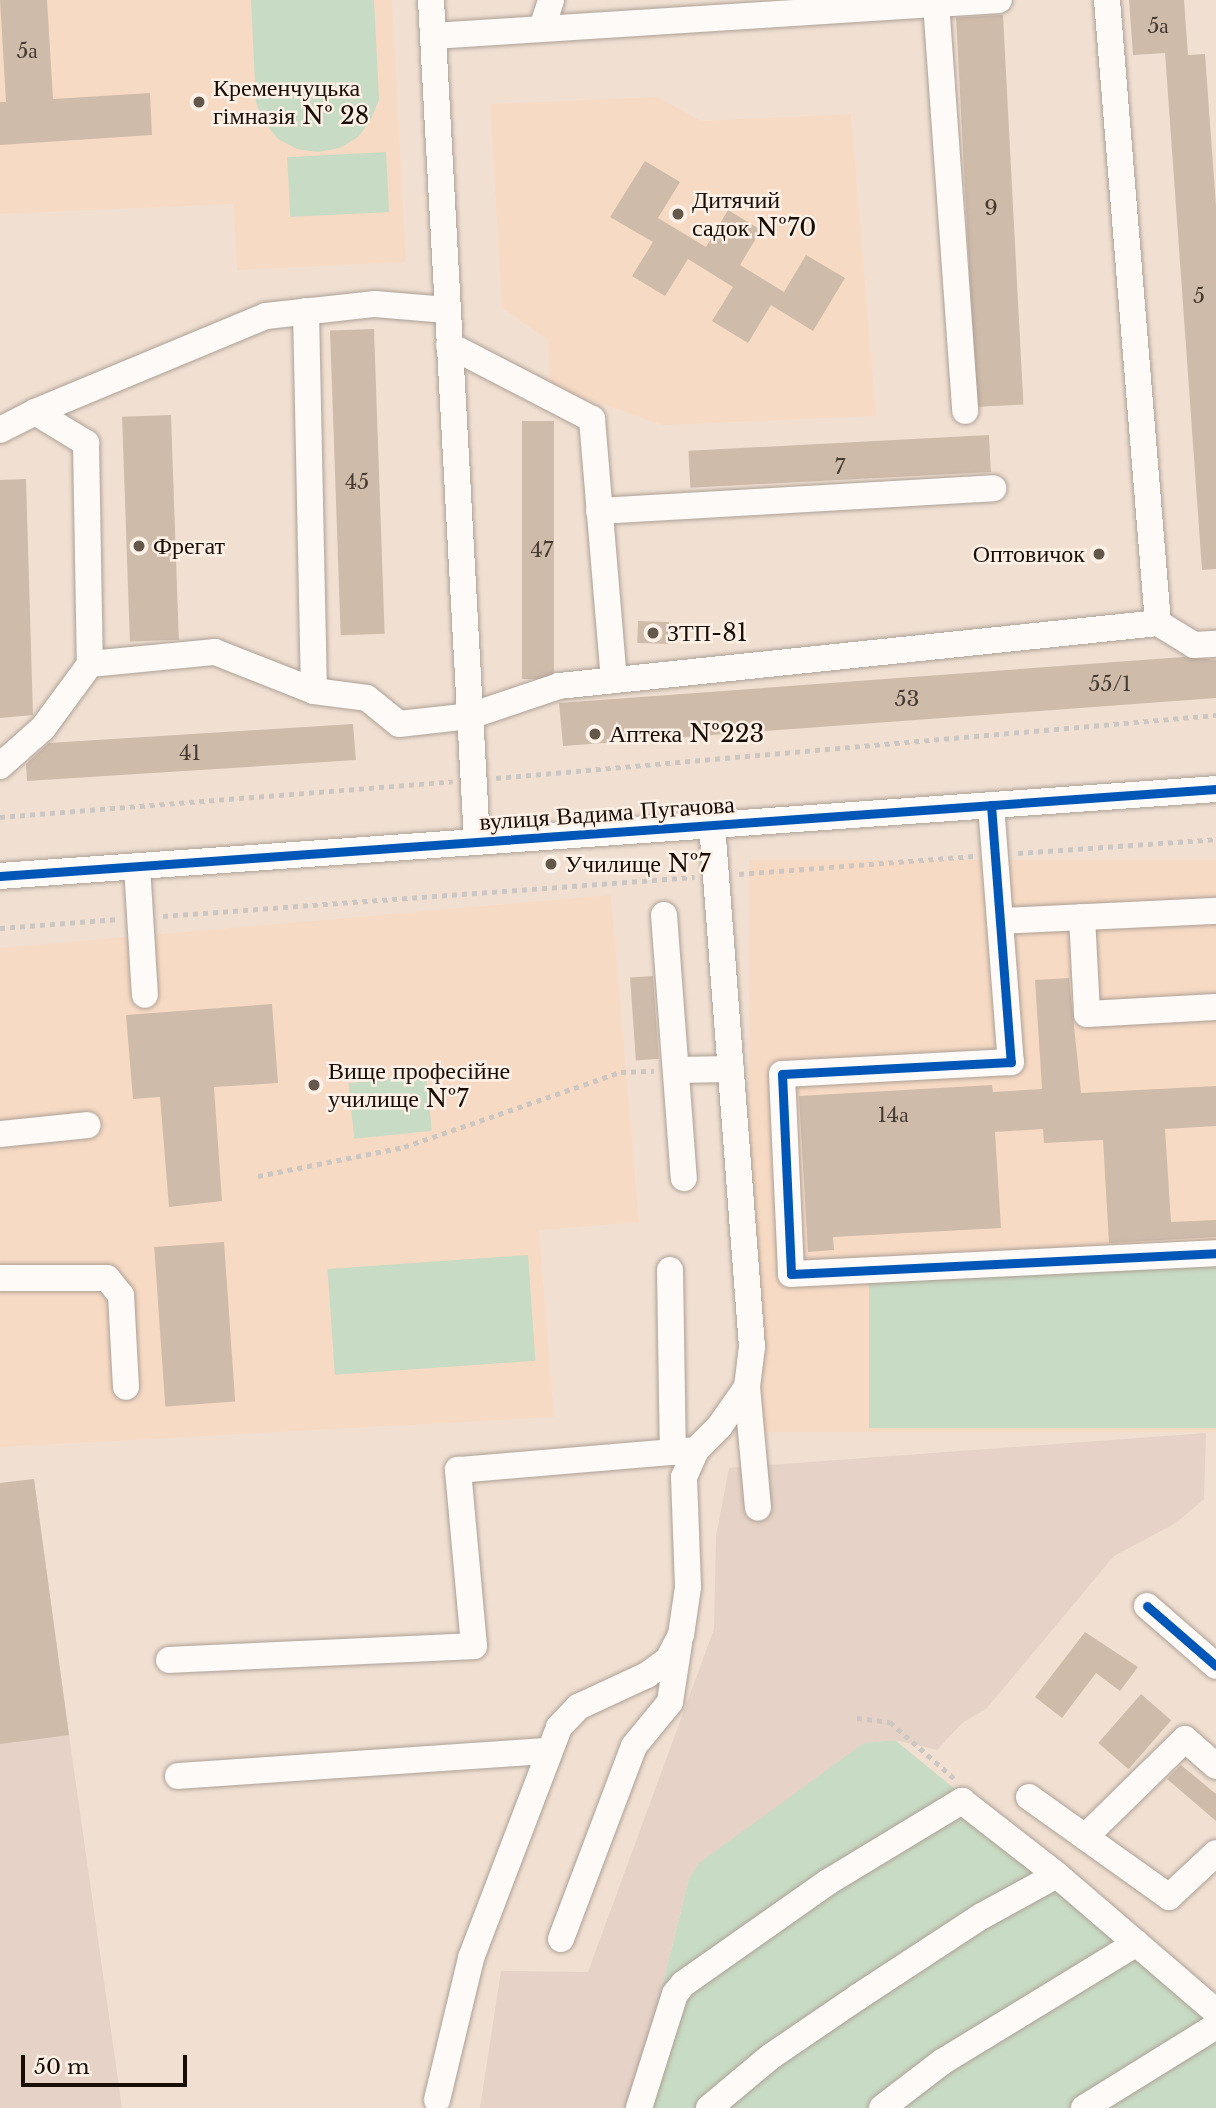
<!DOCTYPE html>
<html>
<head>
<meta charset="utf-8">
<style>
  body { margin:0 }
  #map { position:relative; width:1216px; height:2108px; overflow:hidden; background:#f1e0d2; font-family:"Libre Baskerville",serif }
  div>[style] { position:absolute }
  .built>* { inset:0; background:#f7dac4; transform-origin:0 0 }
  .industrial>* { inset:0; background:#e6d2c7 }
  .green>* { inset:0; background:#c8dbc4; transform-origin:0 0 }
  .building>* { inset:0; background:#cfbbaa; transform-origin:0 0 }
  .path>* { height:4.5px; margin-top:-2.25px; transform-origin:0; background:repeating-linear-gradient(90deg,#ccc7c2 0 5px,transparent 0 10px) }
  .roads { filter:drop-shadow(0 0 2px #ada096) drop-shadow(0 0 2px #ada096) }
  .minor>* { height:26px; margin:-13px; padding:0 13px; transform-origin:13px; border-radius:13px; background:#fdfaf8 }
  .cycleway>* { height:9px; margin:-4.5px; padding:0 4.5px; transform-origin:4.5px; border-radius:4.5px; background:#0057b8 }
  .dots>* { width:19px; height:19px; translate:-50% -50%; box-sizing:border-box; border:4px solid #fdf0e6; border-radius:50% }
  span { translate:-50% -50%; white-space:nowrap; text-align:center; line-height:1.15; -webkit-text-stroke:5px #fdf0e6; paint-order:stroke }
  .number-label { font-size:21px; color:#46392f }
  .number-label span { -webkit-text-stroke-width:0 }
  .poi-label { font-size:24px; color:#180e06 }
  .left { translate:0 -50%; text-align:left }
  .right { translate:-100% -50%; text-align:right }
  .street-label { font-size:24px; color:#180e06 }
  .scale { position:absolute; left:21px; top:2055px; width:166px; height:32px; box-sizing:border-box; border:4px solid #180e06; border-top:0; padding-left:9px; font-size:21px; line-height:24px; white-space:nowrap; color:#180e06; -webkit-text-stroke:5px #fdf0e6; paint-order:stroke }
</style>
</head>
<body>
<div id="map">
  <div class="built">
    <div style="clip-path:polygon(0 0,392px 0,406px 262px,237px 270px,233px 204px,0 214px)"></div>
    <div style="clip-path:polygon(657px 97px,701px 121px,851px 114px,876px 416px,663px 425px,550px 386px,548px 340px,502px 308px,490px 104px)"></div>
    <div style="left:1216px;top:860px;width:572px;height:467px;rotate:90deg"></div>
    <div style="clip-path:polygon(611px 895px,639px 1222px,539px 1230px,554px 1417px,0 1447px,0 948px)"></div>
  </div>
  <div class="industrial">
    <div style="clip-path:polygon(1206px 1433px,1204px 1499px,1176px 1523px,1114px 1556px,986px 1709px,962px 1723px,937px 1750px,895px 1740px,864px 1743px,689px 1879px,632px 2108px,480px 2108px,501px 1971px,588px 1972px,714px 1629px,716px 1536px,729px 1468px)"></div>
    <div style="clip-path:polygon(34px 1479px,69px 1735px,122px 2108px,0 2108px,0 1483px)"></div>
  </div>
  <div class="green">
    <div style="clip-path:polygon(251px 0,374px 0,379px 99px,371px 120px,358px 137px,340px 148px,318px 152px,297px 149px,278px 139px,264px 122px,256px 103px)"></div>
    <div style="left:386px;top:152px;width:60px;height:99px;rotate:87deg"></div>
    <div style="left:426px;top:1075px;width:56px;height:78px;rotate:84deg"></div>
    <div style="left:528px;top:1255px;width:106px;height:201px;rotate:86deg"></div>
    <div style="left:1216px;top:1267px;width:161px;height:347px;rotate:90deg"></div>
    <div style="clip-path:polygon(895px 1740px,1216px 2003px,1216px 2108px,632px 2108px,689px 1879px,699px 1863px,864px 1743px)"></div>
  </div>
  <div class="building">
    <div style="clip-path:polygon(0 0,47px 0,53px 99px,150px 93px,152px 135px,0 145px,0 102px,6px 102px)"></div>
    <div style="clip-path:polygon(1129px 0,1184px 0,1188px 55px,1205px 54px,1216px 206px,1216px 569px,1202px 570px,1165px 53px,1133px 55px)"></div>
    <div style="left:1003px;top:15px;width:390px;height:47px;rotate:87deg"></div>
    <div style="clip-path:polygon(645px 161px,680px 182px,658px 218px,706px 247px,728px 210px,761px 230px,740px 265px,784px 292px,806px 255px,845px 278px,813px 331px,771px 305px,748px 343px,712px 321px,733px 287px,688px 259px,665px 296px,632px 276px,653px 242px,610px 217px)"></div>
    <div style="left:374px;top:329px;width:305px;height:44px;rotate:88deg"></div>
    <div style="left:171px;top:415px;width:225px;height:49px;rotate:88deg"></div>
    <div style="left:522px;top:421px;width:32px;height:258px"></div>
    <div style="left:989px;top:435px;width:37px;height:301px;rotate:87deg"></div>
    <div style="clip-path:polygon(26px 479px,33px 715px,0 718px,0 480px)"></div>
    <div style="left:638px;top:621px;width:31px;height:22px;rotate:2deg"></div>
    <div style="clip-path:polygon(1183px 657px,1216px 660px,1216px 698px,563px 746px,559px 703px)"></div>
    <div style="clip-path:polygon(353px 724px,356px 760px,27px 781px,26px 764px,49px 743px)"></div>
    <div style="left:653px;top:976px;width:83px;height:23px;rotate:86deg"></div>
    <div style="clip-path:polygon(1069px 978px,1081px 1093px,1216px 1086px,1216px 1126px,1165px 1129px,1171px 1222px,1216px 1220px,1216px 1237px,1109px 1243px,1103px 1140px,1044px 1143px,1043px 1129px,995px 1132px,1001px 1228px,833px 1237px,834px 1250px,808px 1252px,799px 1096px,992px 1085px,993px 1092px,1042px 1089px,1035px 980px)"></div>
    <div style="clip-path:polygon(272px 1004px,278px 1083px,214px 1087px,222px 1201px,169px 1207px,160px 1097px,133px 1099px,126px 1015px)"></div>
    <div style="left:224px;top:1242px;width:160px;height:70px;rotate:86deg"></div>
    <div style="clip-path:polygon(34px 1479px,69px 1735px,0 1744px,0 1483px)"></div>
    <div style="clip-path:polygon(1085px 1632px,1138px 1667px,1120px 1691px,1096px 1673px,1062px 1718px,1035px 1697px)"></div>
    <div style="left:1141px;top:1694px;width:40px;height:65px;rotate:41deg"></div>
    <div style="clip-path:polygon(1181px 1765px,1216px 1794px,1216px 1821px,1167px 1779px)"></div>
  </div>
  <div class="path">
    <div style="left:496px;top:778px;width:723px;rotate:-5deg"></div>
    <div style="left:0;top:817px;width:454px;rotate:-4.5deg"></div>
    <div style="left:1018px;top:853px;width:198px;rotate:-4deg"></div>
    <div style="left:739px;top:874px;width:236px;rotate:-4.4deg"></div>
    <div style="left:163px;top:916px;width:533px;rotate:-4.19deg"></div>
    <div style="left:0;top:928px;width:119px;rotate:-4.3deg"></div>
    <div style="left:258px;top:1176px;width:149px;rotate:-11.2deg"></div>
    <div style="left:404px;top:1147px;width:230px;rotate:-19.1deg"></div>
    <div style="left:621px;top:1072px;width:33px;rotate:-2deg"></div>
    <div style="left:857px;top:1718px;width:33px;rotate:7deg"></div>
    <div style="left:890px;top:1722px;width:86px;rotate:41.2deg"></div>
  </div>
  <div class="roads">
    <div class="minor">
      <div style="left:431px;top:0;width:843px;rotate:86.87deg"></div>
      <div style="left:1107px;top:0;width:625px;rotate:85.32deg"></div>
      <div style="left:1158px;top:623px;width:42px;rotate:31.4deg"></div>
      <div style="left:1194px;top:645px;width:22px;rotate:-3deg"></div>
      <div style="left:936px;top:3px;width:409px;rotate:85.9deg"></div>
      <div style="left:542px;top:28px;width:29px;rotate:-72deg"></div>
      <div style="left:433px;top:36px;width:567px;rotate:-3.64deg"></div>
      <div style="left:306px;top:311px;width:380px;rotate:88.8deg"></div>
      <div style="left:314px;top:691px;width:53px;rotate:7.5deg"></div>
      <div style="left:367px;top:698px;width:41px;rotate:39.1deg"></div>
      <div style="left:399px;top:724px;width:71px;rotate:-6.4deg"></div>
      <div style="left:470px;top:716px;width:94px;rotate:-18.6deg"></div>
      <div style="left:559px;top:686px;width:602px;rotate:-6deg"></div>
      <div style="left:449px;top:345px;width:161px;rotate:27.4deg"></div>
      <div style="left:592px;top:419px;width:262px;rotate:85.2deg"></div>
      <div style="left:35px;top:412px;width:250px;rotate:-22.6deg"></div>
      <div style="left:266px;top:316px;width:110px;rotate:-6.3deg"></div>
      <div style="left:375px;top:304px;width:72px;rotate:4.8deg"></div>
      <div style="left:0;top:430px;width:39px;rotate:-27deg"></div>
      <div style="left:35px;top:412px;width:60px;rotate:31.3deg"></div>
      <div style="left:86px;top:443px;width:221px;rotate:89deg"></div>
      <div style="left:599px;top:511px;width:395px;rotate:-3.3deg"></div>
      <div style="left:0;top:766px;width:57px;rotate:-41.5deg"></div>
      <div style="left:43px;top:728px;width:79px;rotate:-53.7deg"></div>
      <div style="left:90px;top:664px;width:126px;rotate:-5.5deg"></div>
      <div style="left:215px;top:652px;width:106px;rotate:21.5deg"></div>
      <div style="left:991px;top:805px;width:258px;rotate:85.6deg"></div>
      <div style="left:1011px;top:1062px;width:229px;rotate:177deg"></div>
      <div style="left:782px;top:1074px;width:200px;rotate:87.4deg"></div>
      <div style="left:791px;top:1274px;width:426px;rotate:-2.8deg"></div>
      <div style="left:137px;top:866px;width:129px;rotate:86.5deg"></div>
      <div style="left:0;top:876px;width:1219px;rotate:-4.09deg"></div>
      <div style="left:664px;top:915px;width:264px;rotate:85.7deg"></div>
      <div style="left:1082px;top:917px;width:97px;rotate:87deg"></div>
      <div style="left:1087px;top:1014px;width:129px;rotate:-3.1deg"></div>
      <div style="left:1000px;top:921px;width:216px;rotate:-2.7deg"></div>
      <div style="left:676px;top:1070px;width:55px;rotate:-1deg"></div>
      <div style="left:0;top:1134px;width:88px;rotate:-5.8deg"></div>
      <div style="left:670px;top:1270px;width:182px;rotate:89.1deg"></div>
      <div style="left:0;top:1278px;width:107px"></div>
      <div style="left:107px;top:1278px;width:22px;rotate:51deg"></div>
      <div style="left:121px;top:1295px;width:92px;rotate:86.9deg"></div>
      <div style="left:747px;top:1387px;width:121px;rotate:84.8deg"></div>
      <div style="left:1147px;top:1606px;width:91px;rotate:41deg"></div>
      <div style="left:169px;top:1660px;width:305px;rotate:-2.6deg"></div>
      <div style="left:474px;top:1646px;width:177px;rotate:-95.2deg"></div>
      <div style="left:458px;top:1470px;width:239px;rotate:-4.8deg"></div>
      <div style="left:178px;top:1776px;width:370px;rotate:-3.9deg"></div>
      <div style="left:1029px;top:1797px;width:172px;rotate:35.5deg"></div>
      <div style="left:1169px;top:1897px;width:64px;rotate:-43.1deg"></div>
      <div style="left:1085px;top:1837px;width:140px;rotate:-44.4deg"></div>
      <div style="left:1185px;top:1739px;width:41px;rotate:41.1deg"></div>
      <div style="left:561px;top:1939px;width:206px;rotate:-69.3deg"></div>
      <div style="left:634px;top:1746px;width:57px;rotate:-50.7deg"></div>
      <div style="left:670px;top:1702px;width:60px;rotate:-81.3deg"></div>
      <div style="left:437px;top:2100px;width:146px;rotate:-76.5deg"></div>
      <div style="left:471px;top:1958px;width:247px;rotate:-69.1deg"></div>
      <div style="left:559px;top:1727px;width:28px;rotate:-46deg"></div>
      <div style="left:578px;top:1707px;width:76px;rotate:-24.9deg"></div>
      <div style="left:647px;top:1675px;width:26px;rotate:-36deg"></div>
      <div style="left:668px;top:1660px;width:28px;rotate:-63deg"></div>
      <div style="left:681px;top:1635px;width:49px;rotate:-81.7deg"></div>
      <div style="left:688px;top:1587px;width:110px;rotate:-92.1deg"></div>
      <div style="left:684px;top:1477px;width:30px;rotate:-66deg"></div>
      <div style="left:696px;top:1450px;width:33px;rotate:-45deg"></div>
      <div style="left:719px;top:1427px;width:49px;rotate:-55deg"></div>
      <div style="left:747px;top:1387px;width:40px;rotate:-82.9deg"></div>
      <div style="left:752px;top:1347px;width:524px;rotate:-94.38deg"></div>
      <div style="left:639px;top:2108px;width:120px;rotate:-72.5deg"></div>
      <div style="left:675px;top:1994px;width:13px;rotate:-51deg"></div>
      <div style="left:683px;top:1984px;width:177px;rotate:-35.1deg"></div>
      <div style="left:828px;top:1882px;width:157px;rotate:-31.2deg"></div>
      <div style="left:962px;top:1801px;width:120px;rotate:37.9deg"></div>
      <div style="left:1057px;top:1875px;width:210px;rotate:40.7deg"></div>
      <div style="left:709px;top:2108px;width:80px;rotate:-39.9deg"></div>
      <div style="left:770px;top:2057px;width:107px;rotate:-34.3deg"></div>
      <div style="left:858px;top:1997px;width:148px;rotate:-33.2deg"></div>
      <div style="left:982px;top:1916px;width:85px;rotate:-28.7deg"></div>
      <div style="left:882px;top:2108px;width:76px;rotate:-37.5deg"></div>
      <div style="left:942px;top:2062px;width:228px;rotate:-31.4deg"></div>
      <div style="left:1084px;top:2108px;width:155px;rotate:-31.8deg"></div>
    </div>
  </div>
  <div class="cycleway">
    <div style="left:991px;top:805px;width:258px;rotate:85.6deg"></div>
    <div style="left:1011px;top:1062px;width:229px;rotate:177deg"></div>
    <div style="left:782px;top:1074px;width:200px;rotate:87.4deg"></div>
    <div style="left:791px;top:1274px;width:426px;rotate:-2.8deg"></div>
    <div style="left:0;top:876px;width:1219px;rotate:-4.09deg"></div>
    <div style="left:1147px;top:1606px;width:91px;rotate:41deg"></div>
  </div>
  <div class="dots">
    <div style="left:199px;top:102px;background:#64584d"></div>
    <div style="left:678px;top:214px;background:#64584d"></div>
    <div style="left:139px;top:546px;background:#64584d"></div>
    <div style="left:1099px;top:554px;background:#64584d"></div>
    <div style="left:653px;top:633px;background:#64584d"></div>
    <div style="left:595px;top:734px;background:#64584d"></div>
    <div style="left:551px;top:864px;background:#64584d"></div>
    <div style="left:314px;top:1085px;background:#64584d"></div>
  </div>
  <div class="number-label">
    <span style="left:1158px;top:26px">5а</span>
    <span style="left:27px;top:51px">5а</span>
    <span style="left:991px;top:208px">9</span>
    <span style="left:1199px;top:296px">5</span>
    <span style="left:840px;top:467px">7</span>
    <span style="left:357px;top:482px">45</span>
    <span style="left:542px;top:550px">47</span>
    <span style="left:1110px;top:684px">55/1</span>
    <span style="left:907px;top:699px">53</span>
    <span style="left:190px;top:753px">41</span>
    <span style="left:893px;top:1115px">14а</span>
  </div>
  <div class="poi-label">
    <span class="left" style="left:213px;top:102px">Кременчуцька<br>гімназія № 28</span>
    <span class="left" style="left:692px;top:214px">Дитячий<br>садок №70</span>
    <span class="left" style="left:153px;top:546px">Фрегат</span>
    <span class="right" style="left:1085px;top:554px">Оптовичок</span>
    <span class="left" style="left:667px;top:633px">ЗТП-81</span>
    <span class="left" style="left:609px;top:734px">Аптека №223</span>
    <span class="left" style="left:565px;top:864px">Училище №7</span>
    <span class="left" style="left:328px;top:1085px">Вище професійне<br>училище №7</span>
  </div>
  <div class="street-label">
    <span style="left:607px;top:813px;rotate:-4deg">вулиця Вадима Пугачова</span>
  </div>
  <div class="scale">50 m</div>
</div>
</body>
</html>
